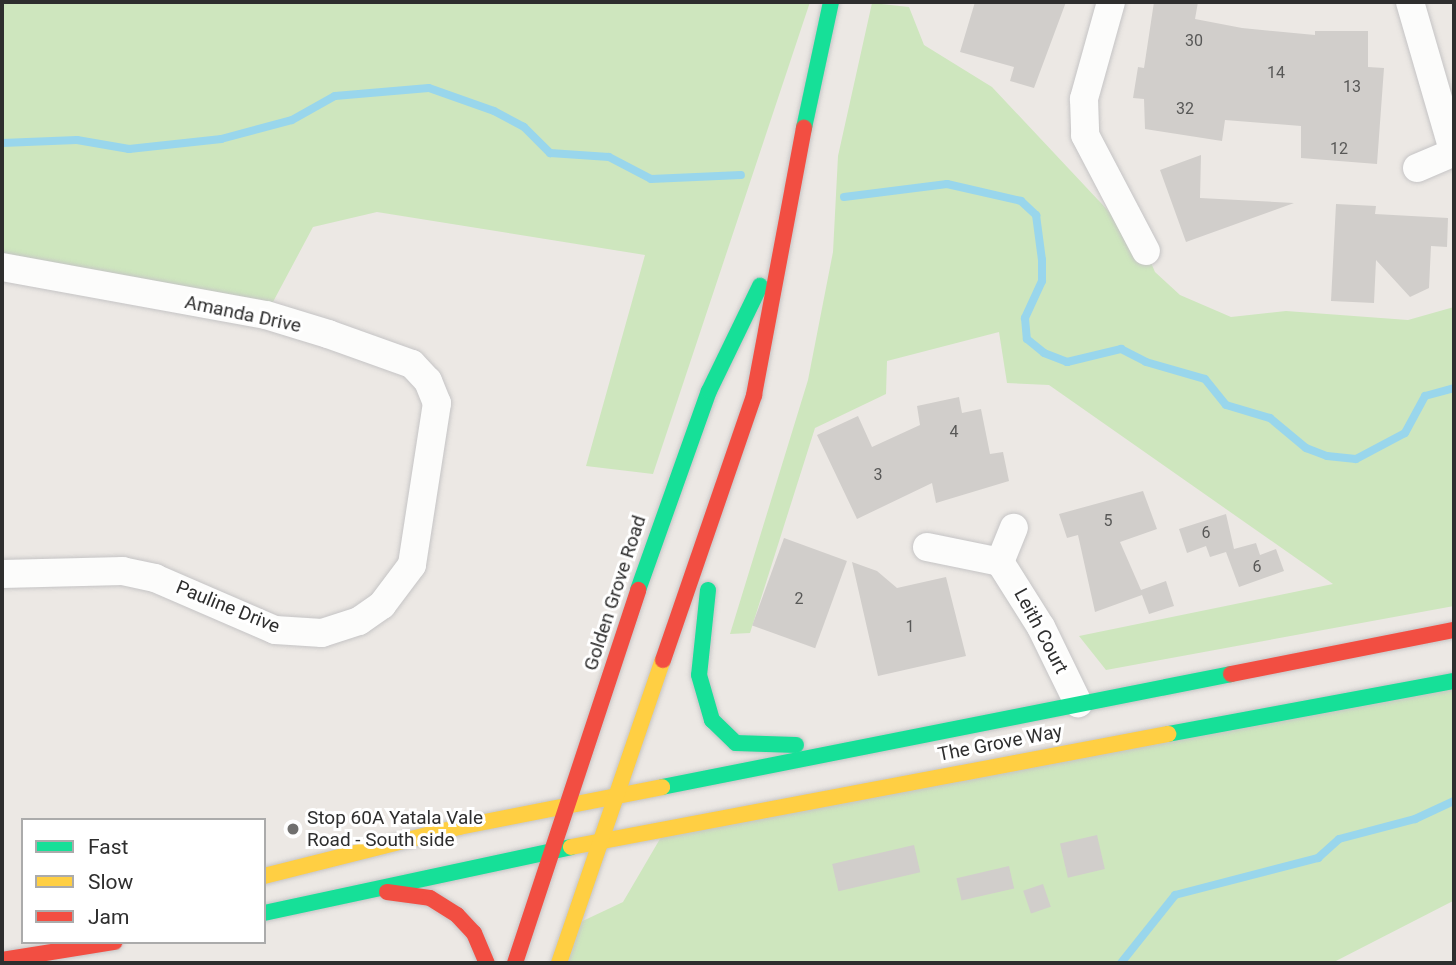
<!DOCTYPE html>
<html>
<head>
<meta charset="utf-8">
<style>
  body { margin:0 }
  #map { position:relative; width:1456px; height:965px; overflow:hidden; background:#ece8e4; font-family:Roboto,sans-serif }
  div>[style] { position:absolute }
  .green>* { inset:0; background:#cee6be }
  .stream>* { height:8px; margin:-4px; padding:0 4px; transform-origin:4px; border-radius:4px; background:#99d6ec }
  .building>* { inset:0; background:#d1cecb; transform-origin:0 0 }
  .roads { filter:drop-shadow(0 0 2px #c5c4c5) drop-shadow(0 0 2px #c5c4c5) }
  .street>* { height:28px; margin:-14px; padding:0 14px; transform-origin:14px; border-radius:14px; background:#fcfcfb }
  .fast>* { height:16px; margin:-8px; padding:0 8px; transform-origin:8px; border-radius:8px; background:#16e098 }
  .slow>* { height:16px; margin:-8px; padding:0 8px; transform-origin:8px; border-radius:8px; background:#ffcf43 }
  .jam>* { height:16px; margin:-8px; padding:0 8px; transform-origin:8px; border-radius:8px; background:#f24e42 }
  .dots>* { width:19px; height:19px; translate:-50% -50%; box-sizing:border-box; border:4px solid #fff; border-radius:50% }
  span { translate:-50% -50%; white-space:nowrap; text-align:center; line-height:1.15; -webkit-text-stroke:6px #fff; paint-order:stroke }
  .number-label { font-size:16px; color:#585857 }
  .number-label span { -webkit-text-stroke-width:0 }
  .street-label { font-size:19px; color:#2e2e2e }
  .poi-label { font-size:19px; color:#2e2e2e }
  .left { translate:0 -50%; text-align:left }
  .frame { position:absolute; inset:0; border:4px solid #2e2e2e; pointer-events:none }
  .legend { position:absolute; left:21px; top:818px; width:245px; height:126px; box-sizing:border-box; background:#fff; border:2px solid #ababab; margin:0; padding:9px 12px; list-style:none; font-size:21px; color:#2e2e2e }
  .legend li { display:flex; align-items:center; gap:14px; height:35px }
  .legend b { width:35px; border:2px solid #ababab }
</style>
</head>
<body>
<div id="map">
  <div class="green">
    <div style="clip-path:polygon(2px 2px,810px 2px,653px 474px,586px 466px,645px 255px,377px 212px,313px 227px,266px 315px,2px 267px)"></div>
    <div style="clip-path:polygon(872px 3px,909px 7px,924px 45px,992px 87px,1146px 251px,1155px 272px,1180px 295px,1231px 317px,1286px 311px,1408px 320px,1454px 307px,1454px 606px,1106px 670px,1079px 636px,1333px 584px,1049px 385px,1007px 383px,999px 332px,887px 361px,886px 394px,815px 428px,750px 633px,730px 634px,808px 380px,833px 252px,838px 156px)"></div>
    <div style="clip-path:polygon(1454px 682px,1454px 963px,1453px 901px,1332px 963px,556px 963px,572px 926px,623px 902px,664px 832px)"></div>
  </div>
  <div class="stream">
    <div style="left:2px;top:143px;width:75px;rotate:-2.3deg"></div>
    <div style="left:77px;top:140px;width:53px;rotate:9.8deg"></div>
    <div style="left:129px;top:149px;width:93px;rotate:-6.2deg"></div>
    <div style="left:221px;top:139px;width:73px;rotate:-15deg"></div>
    <div style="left:292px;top:120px;width:49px;rotate:-29.2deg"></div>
    <div style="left:335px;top:96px;width:94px;rotate:-4.9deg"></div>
    <div style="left:429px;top:88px;width:69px;rotate:19.5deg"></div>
    <div style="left:494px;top:111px;width:34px;rotate:28deg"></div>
    <div style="left:524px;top:127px;width:37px;rotate:45deg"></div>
    <div style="left:550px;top:153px;width:59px;rotate:3.9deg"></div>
    <div style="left:609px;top:157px;width:47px;rotate:27.6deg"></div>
    <div style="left:651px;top:179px;width:90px;rotate:-2.5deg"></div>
    <div style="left:844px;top:197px;width:104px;rotate:-7.2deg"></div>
    <div style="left:947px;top:184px;width:76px;rotate:12.9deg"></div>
    <div style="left:1021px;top:201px;width:21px;rotate:43deg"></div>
    <div style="left:1036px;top:215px;width:45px;rotate:82.4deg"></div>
    <div style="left:1042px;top:260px;width:21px;rotate:90deg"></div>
    <div style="left:1042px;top:281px;width:41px;rotate:114.7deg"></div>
    <div style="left:1025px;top:318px;width:21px;rotate:85deg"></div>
    <div style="left:1027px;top:339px;width:22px;rotate:39deg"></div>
    <div style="left:1044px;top:353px;width:25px;rotate:21deg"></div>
    <div style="left:1067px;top:362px;width:56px;rotate:-13.5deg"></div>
    <div style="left:1121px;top:349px;width:28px;rotate:27deg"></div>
    <div style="left:1146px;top:362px;width:61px;rotate:16.1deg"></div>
    <div style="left:1205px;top:379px;width:33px;rotate:51deg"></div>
    <div style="left:1226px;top:405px;width:46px;rotate:16.5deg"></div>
    <div style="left:1270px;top:418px;width:47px;rotate:39.8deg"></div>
    <div style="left:1306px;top:448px;width:22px;rotate:21deg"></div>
    <div style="left:1327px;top:456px;width:29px;rotate:6deg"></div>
    <div style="left:1356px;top:459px;width:55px;rotate:-28deg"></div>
    <div style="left:1405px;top:433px;width:42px;rotate:-61.6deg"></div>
    <div style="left:1425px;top:396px;width:30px;rotate:-15deg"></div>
    <div style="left:1121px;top:963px;width:87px;rotate:-51.5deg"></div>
    <div style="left:1175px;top:895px;width:148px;rotate:-14.5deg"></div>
    <div style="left:1318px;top:858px;width:28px;rotate:-42deg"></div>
    <div style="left:1339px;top:839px;width:79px;rotate:-14.7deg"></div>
    <div style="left:1415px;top:819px;width:43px;rotate:-24.8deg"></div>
  </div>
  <div class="building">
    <div style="clip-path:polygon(975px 2px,1066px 2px,1034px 88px,1010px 81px,1014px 67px,960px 52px)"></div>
    <div style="clip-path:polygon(1154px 2px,1198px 2px,1195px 19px,1242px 28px,1315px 35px,1315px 31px,1368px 31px,1368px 67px,1384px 68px,1377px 164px,1301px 158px,1301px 126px,1225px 120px,1222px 141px,1145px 129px,1144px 99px,1133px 98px,1138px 67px,1144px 68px)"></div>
    <div style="clip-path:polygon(1201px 155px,1200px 198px,1294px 203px,1186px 242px,1160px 170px)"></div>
    <div style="clip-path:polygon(1336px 204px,1376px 206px,1375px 214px,1448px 218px,1447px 247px,1431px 246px,1429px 288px,1410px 297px,1376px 260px,1374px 303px,1331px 301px)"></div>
    <div style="clip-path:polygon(959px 397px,962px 413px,981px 409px,990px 454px,1003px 452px,1009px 481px,936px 503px,932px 483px,857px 519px,817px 435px,858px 416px,872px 447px,920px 425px,917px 406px)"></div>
    <div style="clip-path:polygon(1143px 491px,1157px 529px,1120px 542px,1141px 590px,1166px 581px,1174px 606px,1149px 614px,1142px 595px,1095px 612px,1078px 535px,1067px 538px,1059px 514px)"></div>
    <div style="clip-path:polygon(1226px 514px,1234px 549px,1256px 543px,1260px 555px,1276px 549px,1284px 571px,1239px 587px,1226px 552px,1210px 557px,1206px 546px,1187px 553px,1179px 529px)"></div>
    <div style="left:784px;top:538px;width:67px;height:93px;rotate:20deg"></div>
    <div style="clip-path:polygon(852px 562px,877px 571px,897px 588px,946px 577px,966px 656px,878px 676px)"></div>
    <div style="left:1097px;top:835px;width:35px;height:38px;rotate:77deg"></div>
    <div style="left:914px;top:845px;width:28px;height:84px;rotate:77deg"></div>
    <div style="left:1009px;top:866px;width:23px;height:54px;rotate:77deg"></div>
    <div style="left:1043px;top:884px;width:24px;height:21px;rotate:71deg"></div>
  </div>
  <div class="roads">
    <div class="street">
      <div style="left:1111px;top:2px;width:101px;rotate:105.6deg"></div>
      <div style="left:1084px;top:99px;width:36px;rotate:88deg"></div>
      <div style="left:1085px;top:135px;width:131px;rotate:62.3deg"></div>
      <div style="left:1410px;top:2px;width:157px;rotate:73.8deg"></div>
      <div style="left:1417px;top:168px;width:38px;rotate:-23deg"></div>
      <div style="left:2px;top:267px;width:268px;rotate:10.3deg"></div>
      <div style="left:266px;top:315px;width:65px;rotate:17deg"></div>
      <div style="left:328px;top:334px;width:89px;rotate:19.7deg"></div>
      <div style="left:412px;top:364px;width:23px;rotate:47deg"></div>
      <div style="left:428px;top:381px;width:24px;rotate:68deg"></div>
      <div style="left:437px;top:403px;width:164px;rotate:98.8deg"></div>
      <div style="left:412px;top:565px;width:50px;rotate:126.9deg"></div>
      <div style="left:382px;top:605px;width:28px;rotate:145deg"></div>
      <div style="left:359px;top:621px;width:39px;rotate:162deg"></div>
      <div style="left:322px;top:633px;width:47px;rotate:-176.3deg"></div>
      <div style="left:275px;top:630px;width:131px;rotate:-156.6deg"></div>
      <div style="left:155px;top:578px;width:33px;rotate:-168deg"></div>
      <div style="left:123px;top:571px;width:121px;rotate:178.6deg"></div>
      <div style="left:927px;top:547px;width:75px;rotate:11.6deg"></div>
      <div style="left:1000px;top:562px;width:77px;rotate:57.8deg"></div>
      <div style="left:1041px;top:627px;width:85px;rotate:64deg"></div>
      <div style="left:1000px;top:562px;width:37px;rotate:-68deg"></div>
    </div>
    <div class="fast">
      <div style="left:804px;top:128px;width:129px;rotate:-77.9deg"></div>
      <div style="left:638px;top:590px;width:211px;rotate:-70.4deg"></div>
      <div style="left:709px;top:391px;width:117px;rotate:-64.1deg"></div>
      <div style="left:708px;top:590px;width:85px;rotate:96deg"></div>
      <div style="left:699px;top:675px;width:47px;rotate:73.9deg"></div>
      <div style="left:712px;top:720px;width:33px;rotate:44deg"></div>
      <div style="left:736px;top:743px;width:60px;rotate:1.9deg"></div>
      <div style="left:1168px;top:734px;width:291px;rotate:-10.5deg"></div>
      <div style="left:662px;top:787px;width:580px;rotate:-11.23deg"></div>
      <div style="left:264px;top:913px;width:314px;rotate:-12.1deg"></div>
    </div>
    <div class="slow">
      <div style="left:571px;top:847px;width:608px;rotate:-10.72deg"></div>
      <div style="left:264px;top:876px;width:201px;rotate:-14.1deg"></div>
      <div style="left:459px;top:827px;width:207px;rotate:-11.1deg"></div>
      <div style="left:559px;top:963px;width:320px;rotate:-71.1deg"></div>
    </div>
    <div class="jam">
      <div style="left:663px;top:660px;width:280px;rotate:-71deg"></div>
      <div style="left:754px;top:395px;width:272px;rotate:-79.4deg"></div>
      <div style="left:1231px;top:674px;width:227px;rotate:-11.2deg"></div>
      <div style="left:387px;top:892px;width:43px;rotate:7.9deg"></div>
      <div style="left:430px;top:898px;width:32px;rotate:32deg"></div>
      <div style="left:457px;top:915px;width:25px;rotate:47deg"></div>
      <div style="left:474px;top:933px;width:33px;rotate:67deg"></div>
      <div style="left:2px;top:960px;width:114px;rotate:-9.1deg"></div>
      <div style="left:515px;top:963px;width:393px;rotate:-71.7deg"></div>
    </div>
  </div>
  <div class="dots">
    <div style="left:293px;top:829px;background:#706f6e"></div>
  </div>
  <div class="number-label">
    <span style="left:1194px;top:41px">30</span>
    <span style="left:1276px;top:73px">14</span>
    <span style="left:1352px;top:87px">13</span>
    <span style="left:1185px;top:109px">32</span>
    <span style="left:1339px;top:149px">12</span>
    <span style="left:954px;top:432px">4</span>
    <span style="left:878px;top:475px">3</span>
    <span style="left:1108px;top:521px">5</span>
    <span style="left:1206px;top:533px">6</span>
    <span style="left:1257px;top:567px">6</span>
    <span style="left:799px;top:599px">2</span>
    <span style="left:910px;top:627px">1</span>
  </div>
  <div class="street-label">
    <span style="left:243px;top:314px;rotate:12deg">Amanda Drive</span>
    <span style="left:615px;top:593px;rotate:-72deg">Golden Grove Road</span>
    <span style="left:228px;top:607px;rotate:22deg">Pauline Drive</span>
    <span style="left:1041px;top:631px;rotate:62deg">Leith Court</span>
    <span style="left:1000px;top:743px;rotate:-11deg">The Grove Way</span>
  </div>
  <div class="poi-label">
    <span class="left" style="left:307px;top:829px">Stop 60A Yatala Vale<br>Road - South side</span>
  </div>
  <div class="frame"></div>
  <ul class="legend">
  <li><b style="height:9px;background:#16e098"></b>Fast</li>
  <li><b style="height:9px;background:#ffcf43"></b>Slow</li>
  <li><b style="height:9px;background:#f24e42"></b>Jam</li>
  </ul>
</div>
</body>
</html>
